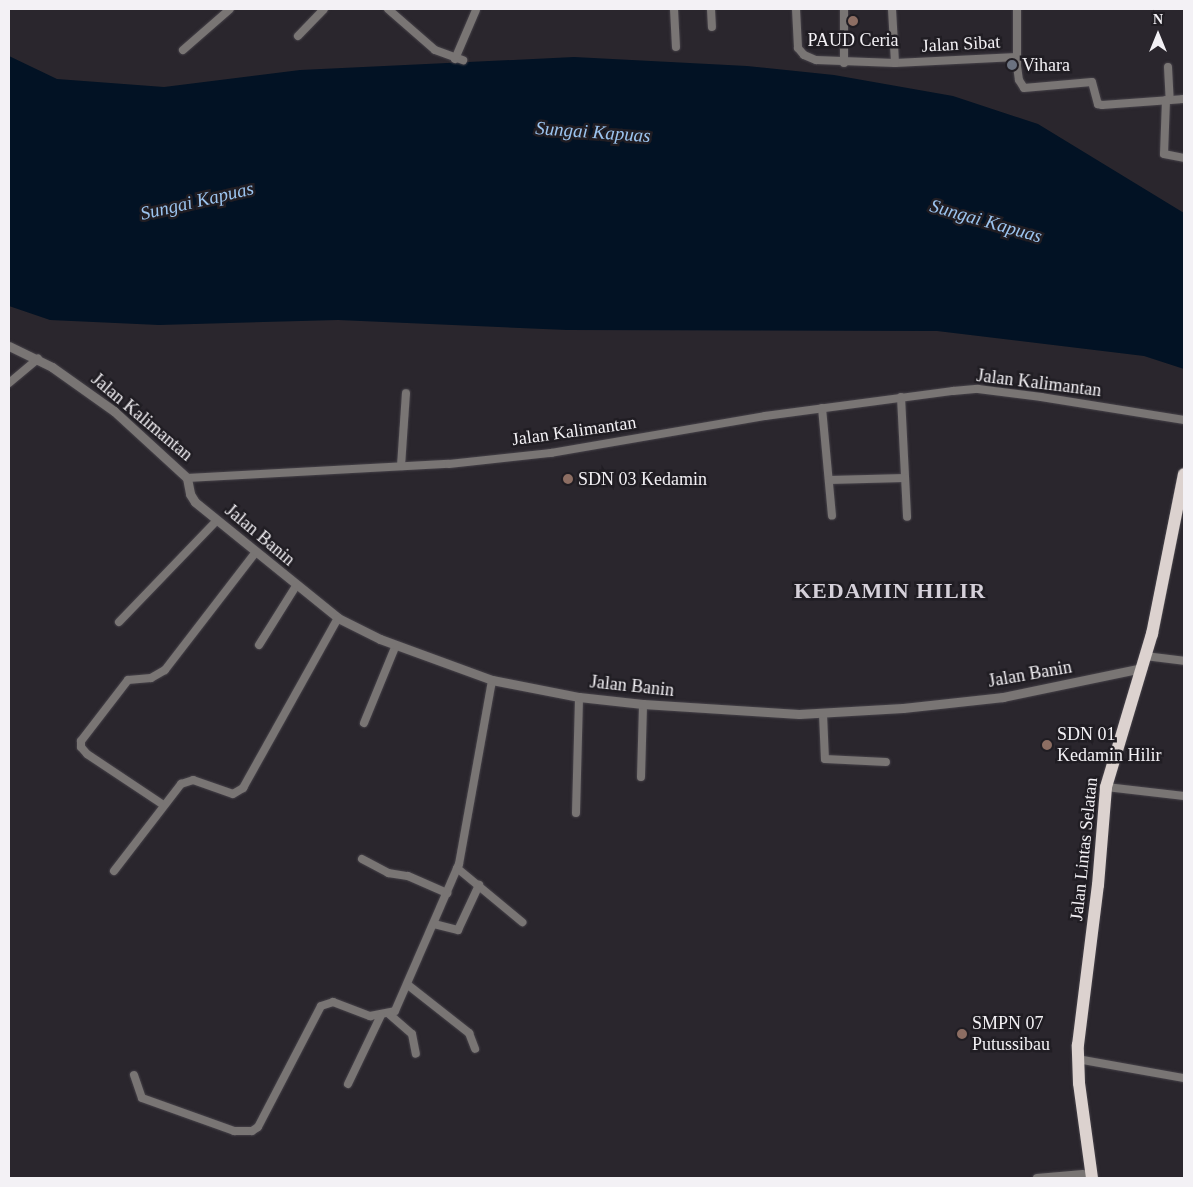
<!DOCTYPE html>
<html>
<head>
<meta charset="utf-8">
<style>
  body { margin:0 }
  #map { position:relative; width:1193px; height:1187px; overflow:hidden; background:#2a262d; font-family:Georgia,serif }
  div>[style] { position:absolute }
  .water>* { inset:0; background:#021224 }
  .roads { filter:drop-shadow(0 0 1px #464249) drop-shadow(0 0 1px #464249) }
  .minor>* { height:8px; margin:-4px; padding:0 4px; transform-origin:4px; border-radius:4px; background:#797574 }
  .tertiary>* { height:9px; margin:-4.5px; padding:0 4.5px; transform-origin:4.5px; border-radius:4.5px; background:#797574 }
  .trunk>* { height:12px; margin:-6px; padding:0 6px; transform-origin:6px; border-radius:6px; background:#dcd2cf }
  .dots>* { width:14px; height:14px; translate:-50% -50%; box-sizing:border-box; border:2px solid #201d23; border-radius:50% }
  span { translate:-50% -50%; white-space:nowrap; text-align:center; line-height:1.15; -webkit-text-stroke:5px #201d23; paint-order:stroke }
  .poi-label { font-size:18px; color:#f3f1f5 }
  .left { translate:0 -50%; text-align:left }
  .street-label { font-size:18px; color:#f3f1f5 }
  .water-label { font-size:19px; color:#9cc4ef; font-style:italic }
  .district-label { font-size:22px; color:#d5d0d9; font-weight:700; letter-spacing:1px }
  .frame { position:absolute; inset:0; border:10px solid #f3f1f5; pointer-events:none }
  .north { position:absolute; left:1133px; top:10px; width:50px; height:50px; -webkit-text-stroke:4px #201d23; paint-order:stroke; rotate:0deg; font-size:14px; font-weight:700; line-height:20px; text-align:center; color:#f3f1f5 }
  .north::after { content:''; display:block; margin:auto; width:18px; height:22px; background:#f3f1f5; clip-path:polygon(50% 0,100% 100%,50% 72%,0 100%) }
</style>
</head>
<body>
<div id="map">
  <div class="water">
    <div style="clip-path:polygon(9px 56px,57px 79px,164px 87px,300px 70px,574px 57px,747px 66px,834px 75px,953px 96px,1038px 124px,1184px 213px,1184px 369px,1144px 356px,937px 331px,567px 330px,338px 320px,159px 325px,50px 320px,9px 306px)"></div>
  </div>
  <div class="roads">
    <div class="minor">
      <div style="left:388px;top:9px;width:62px;rotate:41.1deg"></div>
      <div style="left:435px;top:50px;width:30px;rotate:20deg"></div>
      <div style="left:674px;top:9px;width:38px;rotate:87deg"></div>
      <div style="left:711px;top:9px;width:18px;rotate:87deg"></div>
      <div style="left:796px;top:9px;width:39px;rotate:87deg"></div>
      <div style="left:798px;top:48px;width:9px;rotate:49deg"></div>
      <div style="left:804px;top:55px;width:13px;rotate:23deg"></div>
      <div style="left:816px;top:60px;width:79px;rotate:2.2deg"></div>
      <div style="left:895px;top:63px;width:122px;rotate:-2.8deg"></div>
      <div style="left:892px;top:9px;width:54px;rotate:86.8deg"></div>
      <div style="left:1017px;top:9px;width:57px;rotate:90deg"></div>
      <div style="left:1017px;top:66px;width:14px;rotate:82deg"></div>
      <div style="left:1019px;top:80px;width:9px;rotate:58deg"></div>
      <div style="left:1024px;top:88px;width:68px;rotate:-5deg"></div>
      <div style="left:1092px;top:82px;width:23px;rotate:75deg"></div>
      <div style="left:1098px;top:104px;width:4px;rotate:14deg"></div>
      <div style="left:1102px;top:105px;width:82px;rotate:-4.2deg"></div>
      <div style="left:298px;top:36px;width:37px;rotate:-46deg"></div>
      <div style="left:183px;top:50px;width:62px;rotate:-41.1deg"></div>
      <div style="left:455px;top:59px;width:53px;rotate:-66.8deg"></div>
      <div style="left:844px;top:63px;width:54px;rotate:-90deg"></div>
      <div style="left:1168px;top:67px;width:33px;rotate:87deg"></div>
      <div style="left:1166px;top:100px;width:54px;rotate:92.1deg"></div>
      <div style="left:1164px;top:154px;width:20px;rotate:11deg"></div>
      <div style="left:9px;top:383px;width:38px;rotate:-40deg"></div>
      <div style="left:901px;top:397px;width:120px;rotate:87.1deg"></div>
      <div style="left:822px;top:408px;width:108px;rotate:84.7deg"></div>
      <div style="left:401px;top:466px;width:73px;rotate:-86.1deg"></div>
      <div style="left:187px;top:478px;width:262px;rotate:-3.1deg"></div>
      <div style="left:449px;top:464px;width:103px;rotate:-6.2deg"></div>
      <div style="left:551px;top:453px;width:217px;rotate:-9.8deg"></div>
      <div style="left:765px;top:416px;width:190px;rotate:-7.6deg"></div>
      <div style="left:953px;top:391px;width:25px;rotate:-5deg"></div>
      <div style="left:978px;top:389px;width:64px;rotate:7.2deg"></div>
      <div style="left:1041px;top:397px;width:145px;rotate:9.1deg"></div>
      <div style="left:829px;top:480px;width:76px;rotate:-1.5deg"></div>
      <div style="left:119px;top:622px;width:141px;rotate:-46.1deg"></div>
      <div style="left:259px;top:645px;width:70px;rotate:-57.9deg"></div>
      <div style="left:1145px;top:656px;width:39px;rotate:7deg"></div>
      <div style="left:823px;top:714px;width:45px;rotate:87.5deg"></div>
      <div style="left:825px;top:759px;width:61px;rotate:2.8deg"></div>
      <div style="left:364px;top:723px;width:84px;rotate:-67.7deg"></div>
      <div style="left:641px;top:777px;width:73px;rotate:-88.4deg"></div>
      <div style="left:1106px;top:787px;width:79px;rotate:6.6deg"></div>
      <div style="left:162px;top:804px;width:90px;rotate:-146.3deg"></div>
      <div style="left:87px;top:754px;width:9px;rotate:-131deg"></div>
      <div style="left:81px;top:747px;width:6px;rotate:-90deg"></div>
      <div style="left:81px;top:741px;width:77px;rotate:-52.4deg"></div>
      <div style="left:128px;top:680px;width:23px;rotate:-5deg"></div>
      <div style="left:151px;top:678px;width:16px;rotate:-30deg"></div>
      <div style="left:165px;top:670px;width:149px;rotate:-52.4deg"></div>
      <div style="left:576px;top:813px;width:116px;rotate:-88.5deg"></div>
      <div style="left:362px;top:859px;width:30px;rotate:28deg"></div>
      <div style="left:388px;top:873px;width:20px;rotate:9deg"></div>
      <div style="left:408px;top:876px;width:43px;rotate:23.6deg"></div>
      <div style="left:457px;top:868px;width:85px;rotate:39.7deg"></div>
      <div style="left:114px;top:871px;width:110px;rotate:-52.4deg"></div>
      <div style="left:181px;top:784px;width:13px;rotate:-18deg"></div>
      <div style="left:193px;top:780px;width:42px;rotate:19.3deg"></div>
      <div style="left:233px;top:794px;width:12px;rotate:-31deg"></div>
      <div style="left:243px;top:788px;width:195px;rotate:-60.8deg"></div>
      <div style="left:434px;top:924px;width:25px;rotate:14deg"></div>
      <div style="left:458px;top:930px;width:50px;rotate:-65deg"></div>
      <div style="left:408px;top:985px;width:78px;rotate:38.2deg"></div>
      <div style="left:469px;top:1033px;width:17px;rotate:69deg"></div>
      <div style="left:389px;top:1014px;width:30px;rotate:41deg"></div>
      <div style="left:412px;top:1034px;width:20px;rotate:79deg"></div>
      <div style="left:1077px;top:1059px;width:109px;rotate:10.1deg"></div>
      <div style="left:134px;top:1075px;width:24px;rotate:71deg"></div>
      <div style="left:142px;top:1098px;width:98px;rotate:19.7deg"></div>
      <div style="left:234px;top:1131px;width:18px"></div>
      <div style="left:252px;top:1131px;width:7px;rotate:-34deg"></div>
      <div style="left:258px;top:1127px;width:136px;rotate:-62.5deg"></div>
      <div style="left:321px;top:1006px;width:13px;rotate:-18deg"></div>
      <div style="left:333px;top:1002px;width:40px;rotate:21deg"></div>
      <div style="left:370px;top:1016px;width:25px;rotate:-11deg"></div>
      <div style="left:395px;top:1011px;width:160px;rotate:-66.5deg"></div>
      <div style="left:459px;top:864px;width:187px;rotate:-79.8deg"></div>
      <div style="left:348px;top:1084px;width:76px;rotate:-64.4deg"></div>
      <div style="left:1037px;top:1178px;width:46px;rotate:-5deg"></div>
    </div>
    <div class="tertiary">
      <div style="left:9px;top:346px;width:48px;rotate:26deg"></div>
      <div style="left:52px;top:367px;width:76px;rotate:35.4deg"></div>
      <div style="left:114px;top:411px;width:99px;rotate:42.5deg"></div>
      <div style="left:187px;top:478px;width:16px;rotate:79deg"></div>
      <div style="left:190px;top:494px;width:9px;rotate:58deg"></div>
      <div style="left:195px;top:502px;width:184px;rotate:39deg"></div>
      <div style="left:338px;top:618px;width:47px;rotate:26.6deg"></div>
      <div style="left:380px;top:639px;width:119px;rotate:20.1deg"></div>
      <div style="left:492px;top:680px;width:89px;rotate:11.1deg"></div>
      <div style="left:579px;top:697px;width:64px;rotate:6.2deg"></div>
      <div style="left:643px;top:704px;width:156px;rotate:3.7deg"></div>
      <div style="left:799px;top:714px;width:104px;rotate:-3.3deg"></div>
      <div style="left:903px;top:708px;width:101px;rotate:-6.3deg"></div>
      <div style="left:1003px;top:697px;width:142px;rotate:-11.8deg"></div>
    </div>
    <div class="trunk">
      <div style="left:1092px;top:1178px;width:96px;rotate:-97.8deg"></div>
      <div style="left:1079px;top:1083px;width:38px;rotate:-92deg"></div>
      <div style="left:1078px;top:1045px;width:161px;rotate:-82.9deg"></div>
      <div style="left:1098px;top:885px;width:98px;rotate:-85.3deg"></div>
      <div style="left:1106px;top:787px;width:160px;rotate:-73.3deg"></div>
      <div style="left:1152px;top:634px;width:163px;rotate:-78.7deg"></div>
    </div>
  </div>
  <div class="dots">
    <div style="left:853px;top:21px;background:#8d6e63"></div>
    <div style="left:1012px;top:65px;background:#6b7280"></div>
    <div style="left:568px;top:479px;background:#8d6e63"></div>
    <div style="left:1047px;top:745px;background:#8d6e63"></div>
    <div style="left:962px;top:1034px;background:#8d6e63"></div>
  </div>
  <div class="poi-label">
    <span style="left:853px;top:40px">PAUD Ceria</span>
    <span class="left" style="left:1022px;top:65px">Vihara</span>
    <span class="left" style="left:578px;top:479px">SDN 03 Kedamin</span>
    <span class="left" style="left:1057px;top:745px">SDN 01<br>Kedamin Hilir</span>
    <span class="left" style="left:972px;top:1034px">SMPN 07<br>Putussibau</span>
  </div>
  <div class="street-label">
    <span style="left:961px;top:44px;rotate:-3deg">Jalan Sibat</span>
    <span style="left:1039px;top:383px;rotate:7deg">Jalan Kalimantan</span>
    <span style="left:142px;top:417px;rotate:40deg">Jalan Kalimantan</span>
    <span style="left:574px;top:431px;rotate:-8deg">Jalan Kalimantan</span>
    <span style="left:260px;top:535px;rotate:40deg">Jalan Banin</span>
    <span style="left:1030px;top:674px;rotate:-10deg">Jalan Banin</span>
    <span style="left:632px;top:686px;rotate:6deg">Jalan Banin</span>
    <span style="left:1084px;top:849px;rotate:-84deg">Jalan Lintas Selatan</span>
  </div>
  <div class="water-label">
    <span style="left:593px;top:132px;rotate:4deg">Sungai Kapuas</span>
    <span style="left:197px;top:201px;rotate:-13deg">Sungai Kapuas</span>
    <span style="left:986px;top:221px;rotate:16deg">Sungai Kapuas</span>
  </div>
  <div class="district-label">
    <span style="left:890px;top:591px">KEDAMIN HILIR</span>
  </div>
  <div class="frame"></div>
  <div class="north">N</div>
</div>
</body>
</html>
